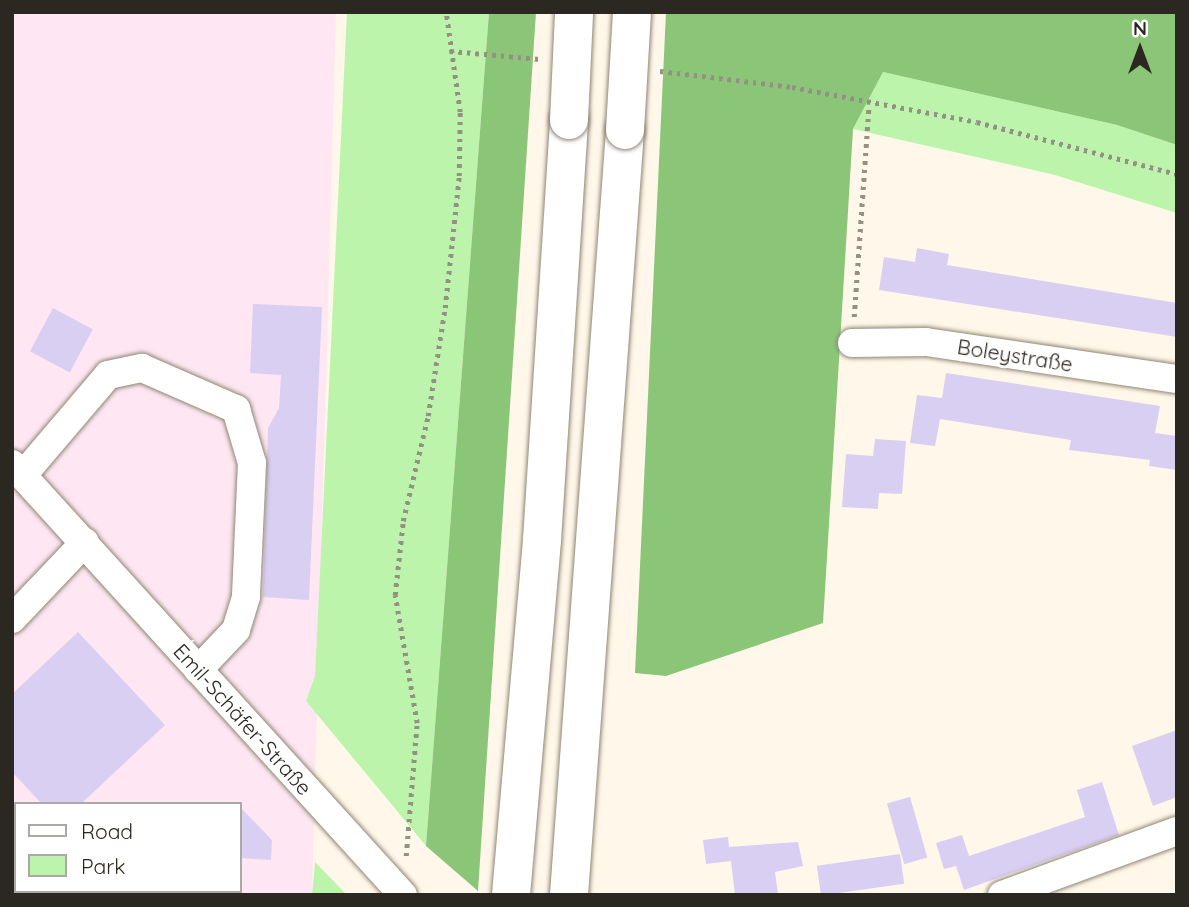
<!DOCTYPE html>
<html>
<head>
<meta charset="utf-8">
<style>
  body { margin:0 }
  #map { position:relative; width:1189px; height:907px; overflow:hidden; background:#fff7e9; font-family:Quicksand,sans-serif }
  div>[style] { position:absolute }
  .commercial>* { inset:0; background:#fee7f3 }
  .green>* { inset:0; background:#bdf4ac }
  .forest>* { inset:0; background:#8bc678 }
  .building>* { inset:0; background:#d9cff3; transform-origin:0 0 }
  .path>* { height:4.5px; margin-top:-2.25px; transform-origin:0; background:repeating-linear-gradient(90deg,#959085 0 3.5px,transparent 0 8.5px) }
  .roads { filter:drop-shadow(0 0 2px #8f8676) drop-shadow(0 0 2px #8f8676) }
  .minor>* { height:28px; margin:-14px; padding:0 14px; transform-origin:14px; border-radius:14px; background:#fff }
  .highway>* { height:38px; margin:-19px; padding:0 19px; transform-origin:19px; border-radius:19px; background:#fff }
  .bridges { filter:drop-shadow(0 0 2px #8f8676) drop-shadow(0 0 2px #8f8676) }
  .highway-bridge>* { height:38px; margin:-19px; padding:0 19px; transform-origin:19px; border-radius:19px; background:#fff }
  span { translate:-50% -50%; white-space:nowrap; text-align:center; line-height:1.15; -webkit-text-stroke:6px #fff; paint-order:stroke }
  .street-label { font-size:21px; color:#2b2821 }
  .frame { position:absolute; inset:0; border:14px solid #2b2821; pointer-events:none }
  .legend { position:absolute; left:14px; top:802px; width:228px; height:91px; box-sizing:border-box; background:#fff; border:2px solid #aaa9a6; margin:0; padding:9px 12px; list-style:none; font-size:21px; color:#2b2821 }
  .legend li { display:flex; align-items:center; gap:14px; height:35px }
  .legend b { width:35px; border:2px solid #aaa9a6 }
  .north { position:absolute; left:1105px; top:14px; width:70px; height:70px; -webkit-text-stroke:5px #fff; paint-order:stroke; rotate:0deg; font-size:19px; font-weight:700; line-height:28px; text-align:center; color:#2b2821 }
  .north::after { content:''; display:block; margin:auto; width:24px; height:32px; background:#2b2821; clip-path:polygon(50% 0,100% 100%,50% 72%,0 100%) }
</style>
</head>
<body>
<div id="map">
  <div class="commercial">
    <div style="clip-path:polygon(evenodd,12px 12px,336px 12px,312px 895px,12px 895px,12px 12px,16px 804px,240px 804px,240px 891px,16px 891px,16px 804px)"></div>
  </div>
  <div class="green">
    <div style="clip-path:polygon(347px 12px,489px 12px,426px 846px,306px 701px,315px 676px)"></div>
    <div style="clip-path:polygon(883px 72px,1117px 125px,1177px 145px,1177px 213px,1055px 175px,853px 129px)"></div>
    <div style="clip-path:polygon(315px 862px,347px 895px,312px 895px)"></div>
  </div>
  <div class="forest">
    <div style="clip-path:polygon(489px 12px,536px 12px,478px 891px,426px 846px)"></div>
    <div style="clip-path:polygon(666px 12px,1177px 12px,1177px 145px,1117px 125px,883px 72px,853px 129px,823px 623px,666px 676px,635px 673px)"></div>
  </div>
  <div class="building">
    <div style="clip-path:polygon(917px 248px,949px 254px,947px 265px,1177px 303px,1177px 337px,879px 290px,884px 257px,915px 262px)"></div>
    <div style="clip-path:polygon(253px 304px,322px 307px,309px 600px,263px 597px,268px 428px,279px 408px,281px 375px,250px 373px)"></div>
    <div style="left:53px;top:308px;width:45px;height:49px;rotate:28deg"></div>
    <div style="clip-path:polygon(946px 373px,1160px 406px,1155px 433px,1177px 436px,1177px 470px,1149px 466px,1150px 460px,1069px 450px,1071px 440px,940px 419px,935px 446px,910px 443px,917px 395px,942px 398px)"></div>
    <div style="clip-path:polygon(875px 439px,906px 441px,902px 494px,879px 493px,878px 509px,842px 507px,846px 454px,873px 456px)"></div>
    <div style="clip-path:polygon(78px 632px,165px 725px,81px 804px,42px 804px,12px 772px,12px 694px)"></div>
    <div style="clip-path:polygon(1177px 730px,1177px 797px,1153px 806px,1132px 746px)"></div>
    <div style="clip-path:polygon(1102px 782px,1119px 835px,964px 890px,956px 866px,944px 869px,936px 843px,962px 835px,969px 856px,1085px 817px,1077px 790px)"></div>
    <div style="left:910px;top:797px;width:63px;height:24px;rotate:74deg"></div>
    <div style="clip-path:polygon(240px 807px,272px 840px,271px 860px,240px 858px)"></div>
    <div style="clip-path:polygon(728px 837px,729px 847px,798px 842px,803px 866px,775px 872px,778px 895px,735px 895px,731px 861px,706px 864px,703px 840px)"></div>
    <div style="left:900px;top:854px;width:30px;height:84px;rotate:82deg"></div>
  </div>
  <div class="path">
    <div style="left:450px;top:51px;width:90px;rotate:5.1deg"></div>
    <div style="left:660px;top:71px;width:133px;rotate:6.9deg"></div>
    <div style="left:792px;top:87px;width:188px;rotate:10.7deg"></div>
    <div style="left:977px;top:122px;width:207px;rotate:14.6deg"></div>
    <div style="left:854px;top:317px;width:213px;rotate:-86deg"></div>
    <div style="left:406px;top:856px;width:133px;rotate:-85.3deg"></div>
    <div style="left:417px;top:723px;width:130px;rotate:-99.8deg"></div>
    <div style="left:395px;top:595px;width:74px;rotate:-83.8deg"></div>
    <div style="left:403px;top:521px;width:108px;rotate:-76.6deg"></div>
    <div style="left:428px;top:416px;width:109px;rotate:-81.1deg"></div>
    <div style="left:445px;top:308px;width:133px;rotate:-83.9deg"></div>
    <div style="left:459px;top:176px;width:64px;rotate:-89.1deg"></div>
    <div style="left:460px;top:112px;width:101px;rotate:-98deg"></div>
  </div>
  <div class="roads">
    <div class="minor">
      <div style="left:852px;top:343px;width:74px;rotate:-0.8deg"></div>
      <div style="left:926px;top:342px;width:254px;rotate:8.4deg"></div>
      <div style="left:12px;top:464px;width:582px;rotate:47.79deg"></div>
      <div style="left:23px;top:475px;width:131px;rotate:-49.6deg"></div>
      <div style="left:108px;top:375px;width:35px;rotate:-12deg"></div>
      <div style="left:142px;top:368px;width:103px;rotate:23.6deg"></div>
      <div style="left:236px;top:409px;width:56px;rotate:73.5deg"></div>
      <div style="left:252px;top:463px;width:134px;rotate:92.6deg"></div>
      <div style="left:246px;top:597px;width:34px;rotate:107deg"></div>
      <div style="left:236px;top:630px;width:55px;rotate:133.5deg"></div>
      <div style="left:12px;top:619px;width:106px;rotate:-46.5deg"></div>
      <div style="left:12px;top:844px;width:13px;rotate:72deg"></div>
      <div style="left:27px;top:891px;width:4px;rotate:76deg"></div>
      <div style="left:1002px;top:895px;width:186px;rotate:-20.1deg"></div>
    </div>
    <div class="highway">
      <div style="left:511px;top:895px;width:356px;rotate:-85deg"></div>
      <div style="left:542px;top:540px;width:421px;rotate:-86.3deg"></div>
      <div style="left:569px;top:895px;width:767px;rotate:-85.81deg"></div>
    </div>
  </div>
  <div class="bridges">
    <div class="highway-bridge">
      <div style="left:569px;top:120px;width:108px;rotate:-87.3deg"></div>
      <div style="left:625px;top:130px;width:118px;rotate:-86.6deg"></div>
    </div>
  </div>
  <div class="street-label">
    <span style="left:1015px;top:355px;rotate:9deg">Boleystraße</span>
    <span style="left:243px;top:719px;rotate:48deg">Emil-Schäfer-Straße</span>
  </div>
  <div class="frame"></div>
  <ul class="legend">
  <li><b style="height:9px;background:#fff"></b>Road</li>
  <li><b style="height:19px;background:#bdf4ac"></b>Park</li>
  </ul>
  <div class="north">N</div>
</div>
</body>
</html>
